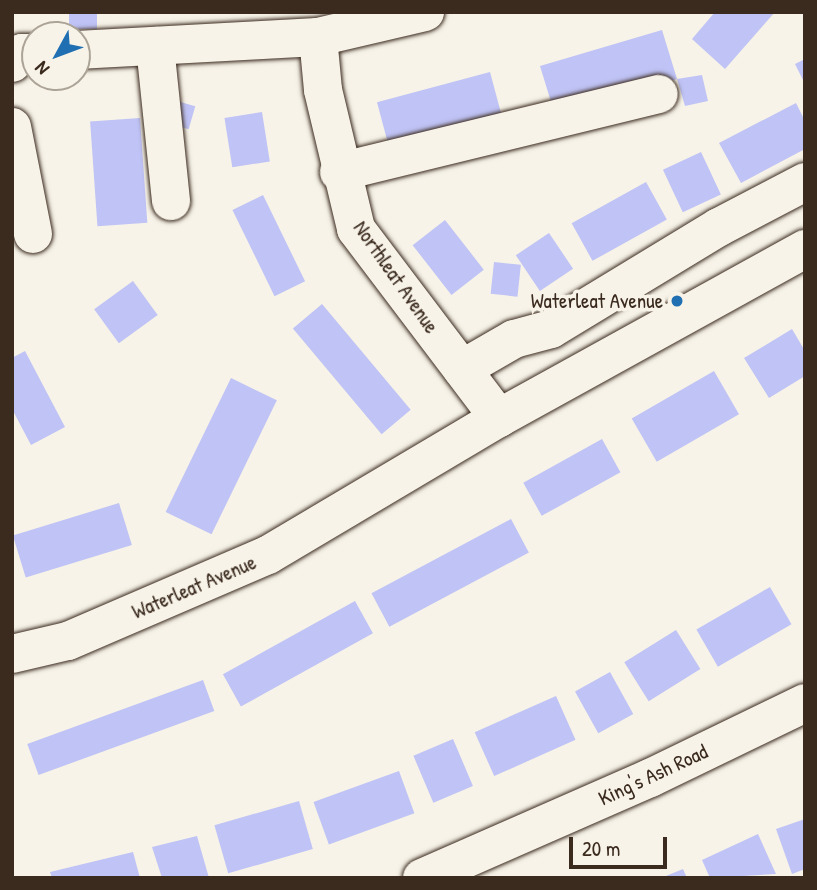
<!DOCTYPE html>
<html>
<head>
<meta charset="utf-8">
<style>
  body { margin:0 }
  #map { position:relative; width:817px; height:890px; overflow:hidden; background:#f7f3e8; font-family:"Patrick Hand",sans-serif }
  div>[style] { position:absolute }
  .building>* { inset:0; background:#bfc3f5; transform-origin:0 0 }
  .roads { filter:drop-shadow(0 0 2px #3b2a1e) drop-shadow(0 0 2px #3b2a1e) }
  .minor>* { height:38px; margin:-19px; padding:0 19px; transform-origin:19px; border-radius:19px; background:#f7f3e8 }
  .highway>* { height:38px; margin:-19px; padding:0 19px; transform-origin:19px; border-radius:19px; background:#f7f3e8 }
  .dots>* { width:19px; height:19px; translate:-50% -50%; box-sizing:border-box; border:4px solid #f7f3e8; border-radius:50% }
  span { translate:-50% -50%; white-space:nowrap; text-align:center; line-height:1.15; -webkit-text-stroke:7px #f7f3e8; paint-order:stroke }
  .street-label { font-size:21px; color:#3b2a1e }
  .poi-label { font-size:21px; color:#3b2a1e }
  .right { translate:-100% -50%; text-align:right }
  .frame { position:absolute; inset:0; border:14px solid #3b2a1e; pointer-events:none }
  .north { position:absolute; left:21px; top:21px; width:70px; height:70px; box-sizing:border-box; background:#f7f3e8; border:2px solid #aca397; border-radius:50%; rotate:229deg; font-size:19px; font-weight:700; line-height:28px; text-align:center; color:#3b2a1e }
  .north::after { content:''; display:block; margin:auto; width:24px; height:32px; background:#1f6fb2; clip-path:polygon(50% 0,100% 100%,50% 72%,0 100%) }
  .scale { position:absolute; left:569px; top:837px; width:98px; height:32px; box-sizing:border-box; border:4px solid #3b2a1e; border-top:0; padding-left:9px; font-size:21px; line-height:24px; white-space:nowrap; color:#3b2a1e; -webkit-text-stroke:5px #f7f3e8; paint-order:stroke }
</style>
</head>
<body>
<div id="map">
  <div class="building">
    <div style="left:69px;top:12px;width:28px;height:17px"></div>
    <div style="clip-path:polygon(715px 12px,775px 12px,725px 69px,692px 39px)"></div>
    <div style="clip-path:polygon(662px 30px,677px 79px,702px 75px,708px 101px,685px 106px,677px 79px,555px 115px,540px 66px)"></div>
    <div style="clip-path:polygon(805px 59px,805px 84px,795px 64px)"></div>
    <div style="left:490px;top:72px;width:52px;height:117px;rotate:75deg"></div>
    <div style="left:177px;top:101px;width:19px;height:24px;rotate:16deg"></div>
    <div style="clip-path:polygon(796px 103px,805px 121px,805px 149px,741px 183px,719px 143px)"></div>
    <div style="left:262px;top:112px;width:50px;height:38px;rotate:81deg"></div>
    <div style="left:140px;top:118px;width:105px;height:50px;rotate:86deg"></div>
    <div style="left:701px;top:152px;width:47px;height:42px;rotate:65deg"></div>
    <div style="left:646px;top:182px;width:43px;height:85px;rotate:61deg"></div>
    <div style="left:263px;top:195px;width:96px;height:34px;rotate:64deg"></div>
    <div style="left:445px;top:220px;width:63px;height:41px;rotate:52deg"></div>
    <div style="left:549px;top:233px;width:43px;height:40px;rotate:56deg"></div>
    <div style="left:494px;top:262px;width:27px;height:32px;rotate:6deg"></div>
    <div style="left:133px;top:281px;width:42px;height:48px;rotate:54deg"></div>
    <div style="left:322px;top:304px;width:138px;height:38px;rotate:50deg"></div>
    <div style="clip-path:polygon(792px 329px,805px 351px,805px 376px,769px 398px,744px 358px)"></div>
    <div style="clip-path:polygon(25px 351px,65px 427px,31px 445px,12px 409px,12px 358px)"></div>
    <div style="left:714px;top:371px;width:50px;height:95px;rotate:60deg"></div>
    <div style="left:231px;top:378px;width:51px;height:149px;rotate:26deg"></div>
    <div style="left:602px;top:439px;width:38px;height:90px;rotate:61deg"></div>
    <div style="left:119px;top:503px;width:44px;height:111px;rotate:73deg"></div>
    <div style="left:511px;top:519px;width:38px;height:158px;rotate:62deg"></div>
    <div style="left:770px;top:587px;width:43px;height:85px;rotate:60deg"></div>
    <div style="left:355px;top:601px;width:37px;height:151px;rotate:61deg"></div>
    <div style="left:676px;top:630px;width:46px;height:61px;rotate:58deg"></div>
    <div style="left:610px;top:672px;width:48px;height:40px;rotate:61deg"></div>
    <div style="left:203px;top:680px;width:33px;height:187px;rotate:70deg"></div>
    <div style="left:556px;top:696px;width:48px;height:89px;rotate:66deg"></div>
    <div style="left:453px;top:739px;width:51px;height:43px;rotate:67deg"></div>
    <div style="left:399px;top:771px;width:45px;height:91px;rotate:70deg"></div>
    <div style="left:299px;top:801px;width:50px;height:88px;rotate:74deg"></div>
    <div style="clip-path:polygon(805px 819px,805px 869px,792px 874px,776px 829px)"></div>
    <div style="clip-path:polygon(758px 834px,776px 874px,710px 878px,702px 860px)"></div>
    <div style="clip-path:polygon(197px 836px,209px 878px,162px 878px,152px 847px)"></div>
    <div style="clip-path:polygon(133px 852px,140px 878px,52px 878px,50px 872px)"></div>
    <div style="clip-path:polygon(683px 869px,687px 878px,661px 878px)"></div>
  </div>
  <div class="roads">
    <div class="minor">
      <div style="left:318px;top:37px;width:53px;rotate:84.6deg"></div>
      <div style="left:323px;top:90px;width:143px;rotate:76.6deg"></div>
      <div style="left:356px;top:229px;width:237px;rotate:52.9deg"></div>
      <div style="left:155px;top:46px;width:156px;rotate:84.1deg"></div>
      <div style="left:77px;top:50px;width:241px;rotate:-3.1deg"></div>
      <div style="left:318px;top:37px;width:110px;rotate:-13.2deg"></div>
      <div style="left:12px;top:63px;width:14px;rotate:-45deg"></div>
      <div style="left:22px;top:53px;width:13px"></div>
      <div style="left:12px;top:127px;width:109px;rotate:78.9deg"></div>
      <div style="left:339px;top:172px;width:329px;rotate:-13.7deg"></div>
      <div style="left:462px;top:369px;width:60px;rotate:-30deg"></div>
      <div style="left:514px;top:339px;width:38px;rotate:-15deg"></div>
      <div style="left:551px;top:329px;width:197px;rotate:-31.3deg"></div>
      <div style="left:719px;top:227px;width:97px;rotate:-27.6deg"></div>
      <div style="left:12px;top:654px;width:57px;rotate:-13.1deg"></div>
      <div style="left:68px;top:641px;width:218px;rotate:-23.3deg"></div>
      <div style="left:268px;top:555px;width:269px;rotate:-30.7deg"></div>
      <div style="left:499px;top:418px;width:350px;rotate:-28.9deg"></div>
    </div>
    <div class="highway">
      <div style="left:422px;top:878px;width:249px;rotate:-23.7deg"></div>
      <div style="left:650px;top:778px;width:172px;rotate:-25.8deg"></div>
    </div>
  </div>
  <div class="dots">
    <div style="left:677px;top:301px;background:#1f6fb2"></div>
  </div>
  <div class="street-label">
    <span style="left:396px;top:277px;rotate:55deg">Northleat Avenue</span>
    <span style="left:194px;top:587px;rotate:-23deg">Waterleat Avenue</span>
    <span style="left:653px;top:775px;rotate:-25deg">King's Ash Road</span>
  </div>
  <div class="poi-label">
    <span class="right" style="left:663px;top:301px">Waterleat Avenue</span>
  </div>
  <div class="frame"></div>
  <div class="north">N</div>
  <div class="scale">20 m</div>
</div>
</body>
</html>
